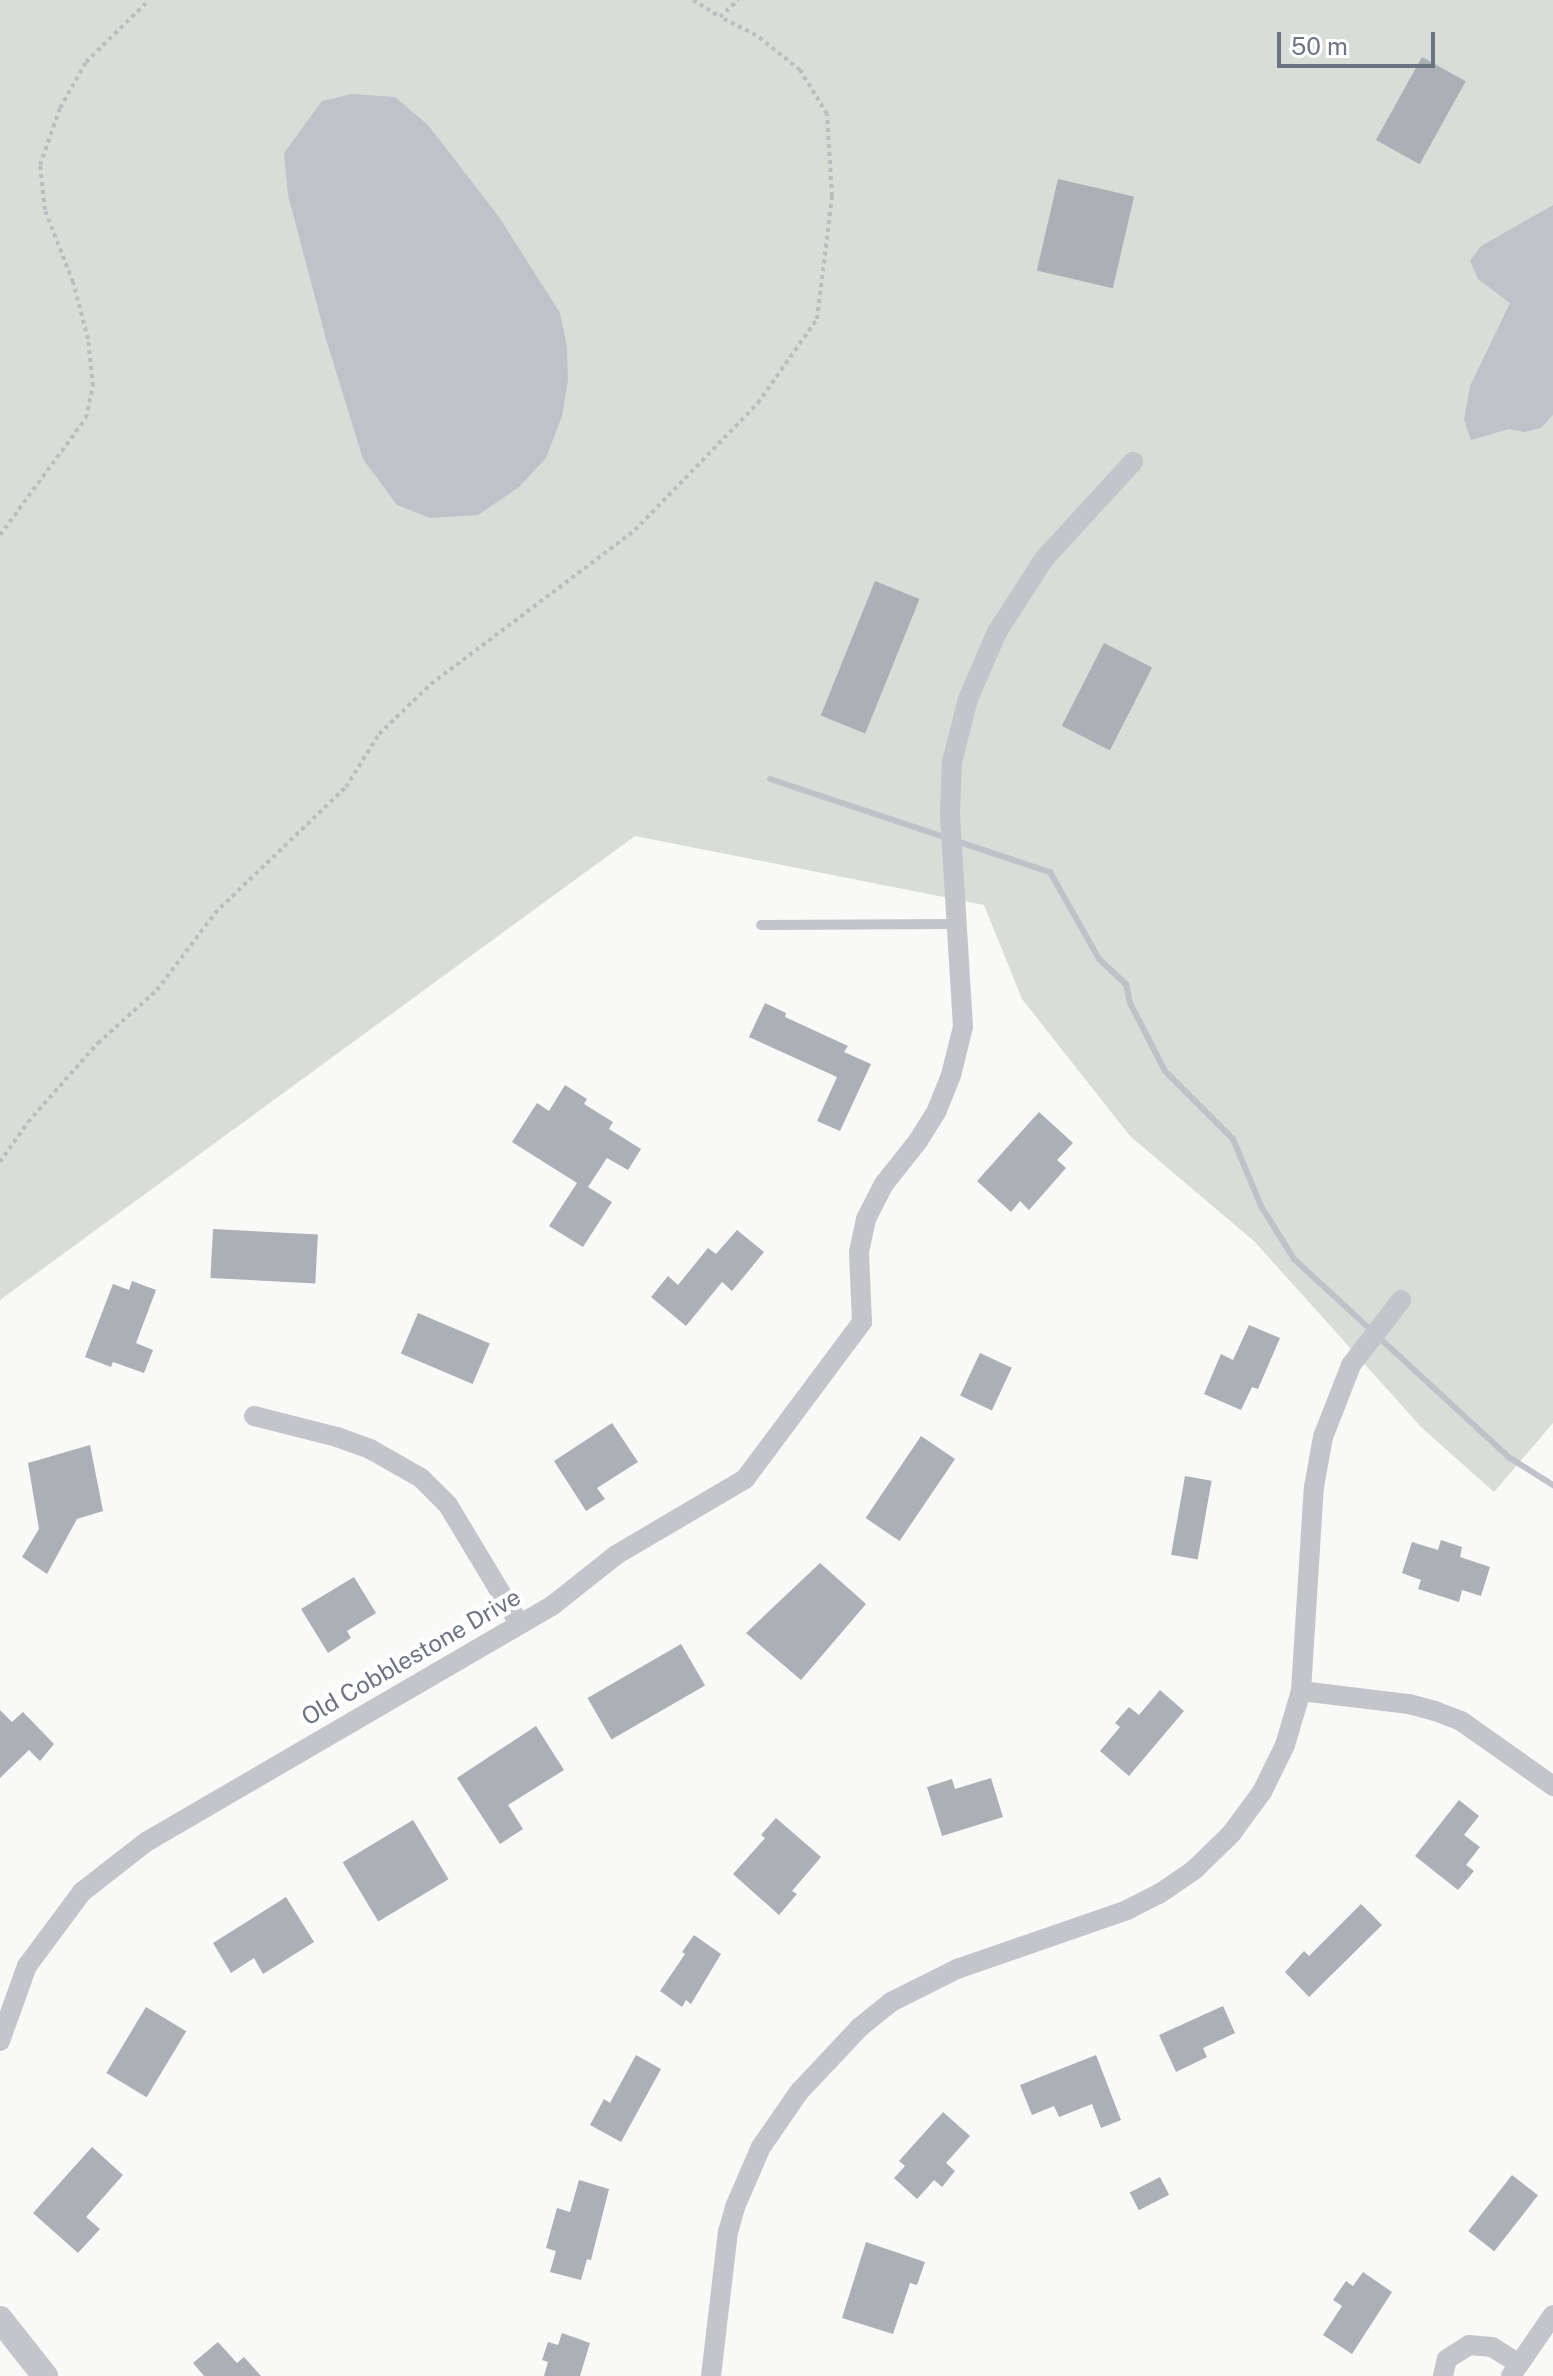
<!DOCTYPE html>
<html>
<head>
<meta charset="utf-8">
<style>
  body { margin:0 }
  #map { position:relative; width:1553px; height:2376px; overflow:hidden; background:#f9f9f7; font-family:"Public Sans",sans-serif }
  div>[style] { position:absolute }
  .green>* { inset:0; background:#d8ddd7 }
  .water>* { inset:0; background:#bdc3c9 }
  .stream>* { height:6px; margin:-3px; padding:0 3px; transform-origin:3px; border-radius:3px; background:#bdc3c9 }
  .building>* { inset:0; background:#abafb6; transform-origin:0 0 }
  .path>* { height:4px; margin-top:-2px; transform-origin:0; background:repeating-linear-gradient(90deg,#bbbdc0 0 4px,transparent 0 8px) }
  .service>* { height:10px; margin:-5px; padding:0 5px; transform-origin:5px; border-radius:5px; background:#c3c5ca }
  .minor>* { height:20px; margin:-10px; padding:0 10px; transform-origin:10px; border-radius:10px; background:#c3c5ca }
  .tertiary>* { height:26px; margin:-13px; padding:0 13px; transform-origin:13px; border-radius:13px; background:#c3c5ca }
  span { translate:-50% -50%; white-space:nowrap; text-align:center; line-height:1.15; -webkit-text-stroke:8px #fff; paint-order:stroke }
  .street-label { font-size:24px; color:#6c7484 }
  .scale { position:absolute; left:1277px; top:32px; width:158px; height:36px; box-sizing:border-box; border:4px solid #6c7484; border-top:0; padding-left:10px; font-size:24px; line-height:28px; white-space:nowrap; color:#6c7484; -webkit-text-stroke:6px #fff; paint-order:stroke }
</style>
</head>
<body>
<div id="map">
  <div class="green">
    <div style="clip-path:polygon(0 0,1553px 0,1553px 1423px,1494px 1492px,1422px 1428px,1255px 1242px,1130px 1136px,1022px 999px,984px 905px,635px 836px,0 1300px)"></div>
  </div>
  <div class="water">
    <div style="clip-path:polygon(352px 94px,395px 97px,428px 125px,499px 217px,560px 313px,567px 347px,568px 380px,562px 416px,546px 458px,519px 487px,478px 515px,430px 518px,397px 505px,363px 459px,326px 339px,288px 195px,284px 153px,322px 101px)"></div>
    <div style="clip-path:polygon(1553px 205px,1553px 415px,1541px 428px,1525px 432px,1509px 429px,1471px 440px,1464px 420px,1470px 386px,1510px 303px,1478px 279px,1470px 261px,1481px 246px)"></div>
  </div>
  <div class="stream">
    <div style="left:770px;top:779px;width:295px;rotate:18.4deg"></div>
    <div style="left:1050px;top:872px;width:100px;rotate:60.6deg"></div>
    <div style="left:1099px;top:959px;width:37px;rotate:43deg"></div>
    <div style="left:1126px;top:984px;width:19px;rotate:78deg"></div>
    <div style="left:1130px;top:1003px;width:76px;rotate:62.8deg"></div>
    <div style="left:1165px;top:1071px;width:96px;rotate:45deg"></div>
    <div style="left:1233px;top:1139px;width:73px;rotate:67.3deg"></div>
    <div style="left:1261px;top:1206px;width:62px;rotate:58.1deg"></div>
    <div style="left:1294px;top:1259px;width:294px;rotate:42.7deg"></div>
    <div style="left:1510px;top:1458px;width:51px;rotate:32.1deg"></div>
  </div>
  <div class="building">
    <div style="left:1422px;top:57px;width:50px;height:95px;rotate:29deg"></div>
    <div style="left:1058px;top:179px;width:78px;height:94px;rotate:13deg"></div>
    <div style="left:875px;top:581px;width:48px;height:145px;rotate:22deg"></div>
    <div style="left:1104px;top:643px;width:54px;height:93px;rotate:27deg"></div>
    <div style="clip-path:polygon(765px 1003px,786px 1013px,785px 1017px,848px 1046px,844px 1052px,871px 1064px,840px 1131px,817px 1121px,837px 1077px,749px 1037px)"></div>
    <div style="clip-path:polygon(565px 1085px,587px 1099px,584px 1104px,613px 1122px,609px 1129px,641px 1149px,628px 1170px,607px 1158px,588px 1187px,612px 1202px,583px 1247px,549px 1226px,577px 1183px,512px 1142px,537px 1103px,549px 1111px)"></div>
    <div style="clip-path:polygon(1039px 1112px,1073px 1143px,1057px 1160px,1066px 1168px,1029px 1210px,1020px 1201px,1011px 1212px,977px 1181px)"></div>
    <div style="left:213px;top:1229px;width:105px;height:49px;rotate:3deg"></div>
    <div style="clip-path:polygon(737px 1230px,764px 1252px,732px 1291px,722px 1282px,686px 1326px,651px 1297px,668px 1276px,678px 1285px,708px 1248px,716px 1254px)"></div>
    <div style="clip-path:polygon(132px 1281px,156px 1290px,136px 1343px,153px 1350px,144px 1373px,113px 1362px,111px 1367px,85px 1357px,113px 1284px,129px 1290px)"></div>
    <div style="left:418px;top:1313px;width:78px;height:44px;rotate:23deg"></div>
    <div style="clip-path:polygon(1249px 1325px,1280px 1338px,1258px 1389px,1252px 1387px,1241px 1410px,1204px 1394px,1221px 1354px,1233px 1360px)"></div>
    <div style="left:980px;top:1353px;width:35px;height:47px;rotate:25deg"></div>
    <div style="clip-path:polygon(612px 1423px,638px 1462px,597px 1488px,605px 1499px,586px 1511px,554px 1461px)"></div>
    <div style="left:921px;top:1436px;width:41px;height:99px;rotate:34deg"></div>
    <div style="clip-path:polygon(90px 1445px,103px 1511px,77px 1519px,47px 1574px,22px 1557px,39px 1529px,28px 1463px)"></div>
    <div style="left:1185px;top:1476px;width:27px;height:80px;rotate:10deg"></div>
    <div style="clip-path:polygon(1441px 1540px,1462px 1547px,1460px 1557px,1490px 1567px,1481px 1596px,1462px 1590px,1459px 1602px,1418px 1589px,1421px 1580px,1402px 1573px,1412px 1542px,1438px 1550px)"></div>
    <div style="clip-path:polygon(820px 1563px,866px 1604px,801px 1680px,746px 1633px)"></div>
    <div style="clip-path:polygon(354px 1577px,376px 1613px,347px 1631px,351px 1638px,328px 1653px,301px 1609px)"></div>
    <div style="left:681px;top:1644px;width:48px;height:108px;rotate:60deg"></div>
    <div style="clip-path:polygon(1160px 1690px,1184px 1711px,1129px 1776px,1100px 1751px,1120px 1727px,1115px 1723px,1129px 1707px,1139px 1715px)"></div>
    <div style="clip-path:polygon(0 1710px,12px 1722px,23px 1712px,54px 1744px,40px 1761px,29px 1750px,0 1778px)"></div>
    <div style="clip-path:polygon(536px 1726px,564px 1770px,508px 1805px,523px 1829px,500px 1844px,457px 1778px)"></div>
    <div style="clip-path:polygon(991px 1778px,1003px 1817px,942px 1836px,927px 1787px,952px 1779px,955px 1789px)"></div>
    <div style="clip-path:polygon(1459px 1800px,1479px 1816px,1464px 1835px,1480px 1847px,1466px 1865px,1474px 1871px,1458px 1890px,1415px 1856px)"></div>
    <div style="clip-path:polygon(776px 1818px,821px 1857px,792px 1891px,797px 1894px,779px 1915px,733px 1874px,765px 1838px,761px 1835px)"></div>
    <div style="left:413px;top:1820px;width:69px;height:82px;rotate:59deg"></div>
    <div style="clip-path:polygon(286px 1897px,314px 1942px,263px 1974px,254px 1958px,231px 1973px,213px 1943px)"></div>
    <div style="clip-path:polygon(1361px 1904px,1382px 1925px,1309px 1997px,1285px 1972px,1304px 1951px,1309px 1956px)"></div>
    <div style="clip-path:polygon(694px 1935px,721px 1954px,691px 2004px,686px 2000px,682px 2007px,660px 1991px,685px 1954px,682px 1952px)"></div>
    <div style="clip-path:polygon(1223px 2006px,1235px 2033px,1203px 2048px,1207px 2057px,1176px 2072px,1159px 2035px)"></div>
    <div style="left:146px;top:2007px;width:47px;height:77px;rotate:31deg"></div>
    <div style="clip-path:polygon(636px 2055px,661px 2069px,621px 2142px,590px 2125px,604px 2099px,610px 2103px)"></div>
    <div style="clip-path:polygon(1096px 2055px,1121px 2120px,1101px 2128px,1092px 2104px,1059px 2117px,1054px 2106px,1032px 2115px,1020px 2085px)"></div>
    <div style="clip-path:polygon(943px 2112px,970px 2136px,946px 2163px,955px 2171px,942px 2187px,934px 2180px,917px 2199px,894px 2178px,905px 2166px,899px 2161px)"></div>
    <div style="clip-path:polygon(92px 2147px,123px 2175px,86px 2217px,100px 2229px,78px 2253px,33px 2213px)"></div>
    <div style="left:1512px;top:2175px;width:33px;height:71px;rotate:38deg"></div>
    <div style="left:1160px;top:2177px;width:20px;height:34px;rotate:63deg"></div>
    <div style="clip-path:polygon(579px 2180px,609px 2189px,591px 2260px,587px 2259px,581px 2280px,550px 2272px,556px 2251px,546px 2248px,557px 2208px,570px 2212px)"></div>
    <div style="clip-path:polygon(866px 2242px,925px 2262px,917px 2285px,910px 2283px,893px 2334px,842px 2318px)"></div>
    <div style="clip-path:polygon(1363px 2272px,1392px 2292px,1352px 2354px,1323px 2335px,1342px 2306px,1333px 2300px,1346px 2281px,1353px 2286px)"></div>
    <div style="clip-path:polygon(562px 2333px,590px 2343px,580px 2376px,544px 2376px,548px 2362px,542px 2360px,548px 2342px,558px 2345px)"></div>
    <div style="clip-path:polygon(218px 2342px,237px 2363px,244px 2357px,261px 2376px,204px 2376px,193px 2363px)"></div>
  </div>
  <div class="path">
    <div style="left:693px;top:0;width:32px;rotate:32deg"></div>
    <div style="left:720px;top:17px;width:25px;rotate:-43deg"></div>
    <div style="left:0;top:535px;width:145px;rotate:-53.7deg"></div>
    <div style="left:86px;top:418px;width:33px;rotate:-78deg"></div>
    <div style="left:93px;top:386px;width:47px;rotate:-96.1deg"></div>
    <div style="left:88px;top:339px;width:59px;rotate:-104.7deg"></div>
    <div style="left:73px;top:282px;width:77px;rotate:-111.3deg"></div>
    <div style="left:45px;top:210px;width:45px;rotate:-96.3deg"></div>
    <div style="left:40px;top:165px;width:60px;rotate:-70.7deg"></div>
    <div style="left:60px;top:108px;width:53px;rotate:-60.5deg"></div>
    <div style="left:86px;top:62px;width:88px;rotate:-44.5deg"></div>
    <div style="left:0;top:1162px;width:49px;rotate:-55deg"></div>
    <div style="left:28px;top:1122px;width:106px;rotate:-48.5deg"></div>
    <div style="left:98px;top:1043px;width:79px;rotate:-41.9deg"></div>
    <div style="left:157px;top:990px;width:96px;rotate:-53deg"></div>
    <div style="left:215px;top:913px;width:182px;rotate:-43.9deg"></div>
    <div style="left:346px;top:787px;width:62px;rotate:-58.1deg"></div>
    <div style="left:379px;top:734px;width:72px;rotate:-43.9deg"></div>
    <div style="left:431px;top:684px;width:256px;rotate:-37deg"></div>
    <div style="left:635px;top:530px;width:177px;rotate:-45.9deg"></div>
    <div style="left:758px;top:403px;width:103px;rotate:-54.9deg"></div>
    <div style="left:817px;top:319px;width:124px;rotate:-83deg"></div>
    <div style="left:832px;top:196px;width:82px;rotate:-93.5deg"></div>
    <div style="left:827px;top:114px;width:52px;rotate:-121.5deg"></div>
    <div style="left:800px;top:70px;width:56px;rotate:-141.5deg"></div>
    <div style="left:756px;top:35px;width:40px;rotate:-153.4deg"></div>
  </div>
  <div class="service">
    <div style="left:761px;top:925px;width:197px;rotate:-0.3deg"></div>
  </div>
  <div class="minor">
    <div style="left:254px;top:1416px;width:86px;rotate:14.2deg"></div>
    <div style="left:337px;top:1437px;width:35px;rotate:20deg"></div>
    <div style="left:370px;top:1449px;width:59px;rotate:29.6deg"></div>
    <div style="left:421px;top:1478px;width:38px;rotate:45deg"></div>
    <div style="left:448px;top:1505px;width:138px;rotate:59deg"></div>
    <div style="left:1301px;top:1691px;width:109px;rotate:6.9deg"></div>
    <div style="left:1409px;top:1704px;width:27px;rotate:15deg"></div>
    <div style="left:1435px;top:1711px;width:28px;rotate:21deg"></div>
    <div style="left:1461px;top:1721px;width:113px;rotate:35.2deg"></div>
    <div style="left:0;top:2041px;width:80px;rotate:-70.2deg"></div>
    <div style="left:27px;top:1966px;width:92px;rotate:-53.4deg"></div>
    <div style="left:82px;top:1892px;width:81px;rotate:-38deg"></div>
    <div style="left:146px;top:1842px;width:471px;rotate:-30.2deg"></div>
    <div style="left:553px;top:1605px;width:80px;rotate:-38.4deg"></div>
    <div style="left:616px;top:1555px;width:150px;rotate:-30.5deg"></div>
    <div style="left:745px;top:1479px;width:196px;rotate:-53.3deg"></div>
    <div style="left:862px;top:1322px;width:70px;rotate:-92.5deg"></div>
    <div style="left:859px;top:1252px;width:34px;rotate:-78deg"></div>
    <div style="left:866px;top:1219px;width:39px;rotate:-63deg"></div>
    <div style="left:884px;top:1184px;width:55px;rotate:-51.7deg"></div>
    <div style="left:918px;top:1141px;width:36px;rotate:-58deg"></div>
    <div style="left:937px;top:1110px;width:38px;rotate:-68deg"></div>
    <div style="left:951px;top:1075px;width:49px;rotate:-76deg"></div>
    <div style="left:963px;top:1027px;width:214px;rotate:-93.5deg"></div>
    <div style="left:950px;top:813px;width:51px;rotate:-87.8deg"></div>
    <div style="left:952px;top:762px;width:65px;rotate:-75.7deg"></div>
    <div style="left:968px;top:699px;width:73px;rotate:-66.6deg"></div>
    <div style="left:997px;top:632px;width:87px;rotate:-57.2deg"></div>
    <div style="left:1044px;top:559px;width:132px;rotate:-47.5deg"></div>
    <div style="left:711px;top:2376px;width:145px;rotate:-83.3deg"></div>
    <div style="left:728px;top:2232px;width:26px;rotate:-74deg"></div>
    <div style="left:735px;top:2207px;width:65px;rotate:-66.6deg"></div>
    <div style="left:761px;top:2147px;width:67px;rotate:-55.4deg"></div>
    <div style="left:799px;top:2092px;width:88px;rotate:-46.8deg"></div>
    <div style="left:859px;top:2028px;width:41px;rotate:-39.1deg"></div>
    <div style="left:891px;top:2002px;width:74px;rotate:-26.6deg"></div>
    <div style="left:957px;top:1969px;width:180px;rotate:-19.1deg"></div>
    <div style="left:1127px;top:1910px;width:36px;rotate:-27deg"></div>
    <div style="left:1159px;top:1894px;width:42px;rotate:-34.4deg"></div>
    <div style="left:1194px;top:1870px;width:52px;rotate:-44.2deg"></div>
    <div style="left:1231px;top:1834px;width:52px;rotate:-53.6deg"></div>
    <div style="left:1262px;top:1792px;width:52px;rotate:-63.9deg"></div>
    <div style="left:1285px;top:1745px;width:56px;rotate:-73.5deg"></div>
    <div style="left:1301px;top:1691px;width:204px;rotate:-86.4deg"></div>
    <div style="left:1314px;top:1487px;width:51px;rotate:-79.8deg"></div>
    <div style="left:1323px;top:1437px;width:77px;rotate:-68.7deg"></div>
    <div style="left:1351px;top:1365px;width:82px;rotate:-52.4deg"></div>
    <div style="left:1443px;top:2376px;width:17px;rotate:-77deg"></div>
    <div style="left:1447px;top:2359px;width:26px;rotate:-32deg"></div>
    <div style="left:1469px;top:2345px;width:23px;rotate:5deg"></div>
    <div style="left:1492px;top:2347px;width:32px;rotate:32deg"></div>
    <div style="left:1511px;top:2376px;width:74px;rotate:-55.5deg"></div>
  </div>
  <div class="tertiary">
    <div style="left:0;top:2319px;width:73px;rotate:51.7deg"></div>
  </div>
  <div class="street-label">
    <span style="left:411px;top:1657px;rotate:-30deg">Old Cobblestone Drive</span>
  </div>
  <div class="scale">50 m</div>
</div>
</body>
</html>
